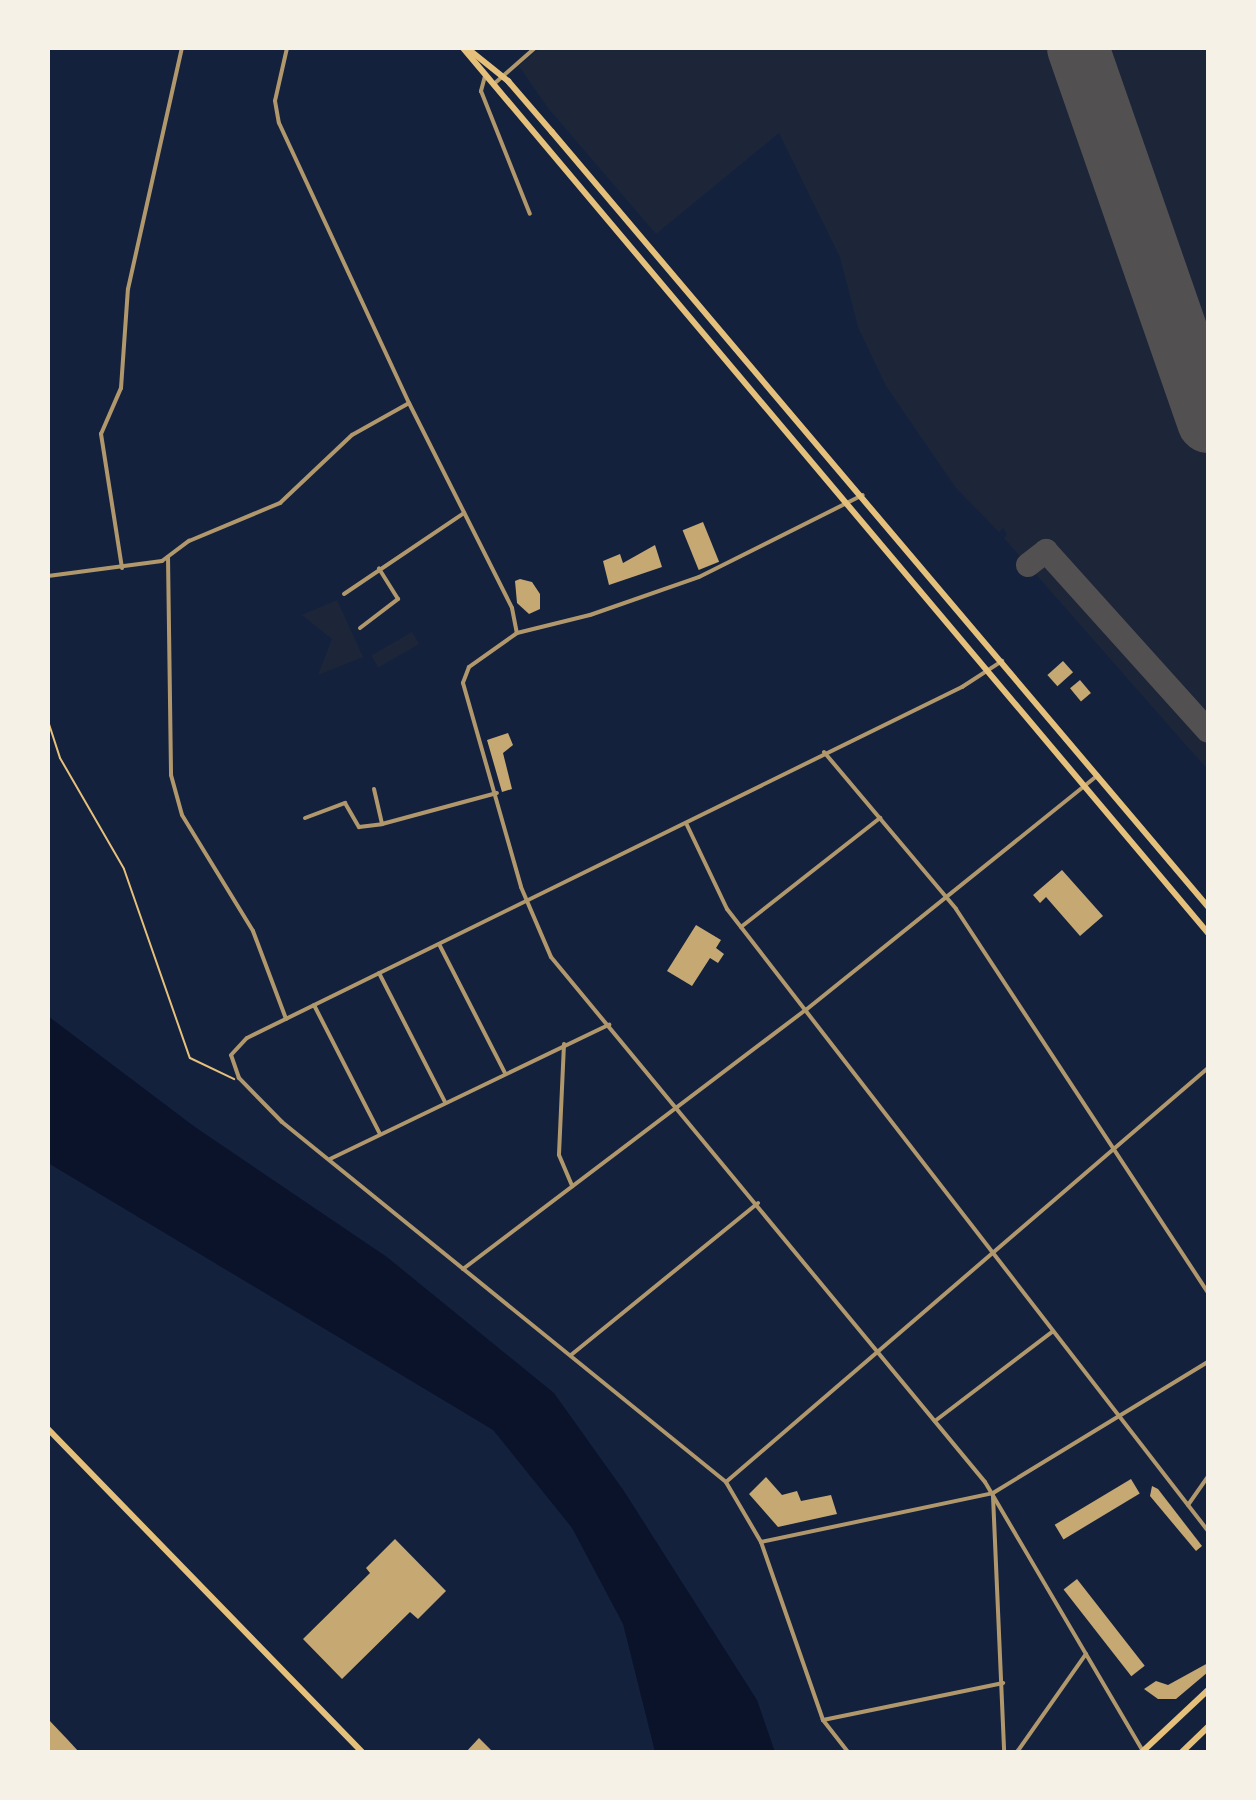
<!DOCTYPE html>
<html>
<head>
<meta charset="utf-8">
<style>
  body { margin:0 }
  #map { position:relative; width:1256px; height:1800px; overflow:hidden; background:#14213d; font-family:"Archivo Narrow",sans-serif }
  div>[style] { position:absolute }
  .green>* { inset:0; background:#1d2539; transform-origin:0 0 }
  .water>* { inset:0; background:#0b132b }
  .taxiway>* { height:24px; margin:-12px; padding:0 12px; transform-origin:12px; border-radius:12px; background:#525050 }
  .runway>* { height:62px; margin:-31px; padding:0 31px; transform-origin:31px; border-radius:31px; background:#525050 }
  .building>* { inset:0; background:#c6a872; transform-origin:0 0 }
  .path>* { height:2px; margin:-1px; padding:0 1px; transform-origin:1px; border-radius:1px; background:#e5c07b }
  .minor>* { height:4px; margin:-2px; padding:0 2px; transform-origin:2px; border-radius:2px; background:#b1986c }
  .secondary>* { height:6px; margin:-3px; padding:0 3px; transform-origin:3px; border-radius:3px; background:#e5c07b }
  span { translate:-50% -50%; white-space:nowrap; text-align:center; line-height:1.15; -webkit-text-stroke:8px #f6f1e7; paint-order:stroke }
  .frame { position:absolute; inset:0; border:50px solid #f6f1e7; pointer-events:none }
</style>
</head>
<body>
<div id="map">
  <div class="green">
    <div style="clip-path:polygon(540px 48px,1208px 48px,1208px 770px,1004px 538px,1007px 534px,1003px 528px,999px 532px,956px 488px,886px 386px,858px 327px,840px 257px,779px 133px,656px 234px,548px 108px,519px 66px)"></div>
    <div style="clip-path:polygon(337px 600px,363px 657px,318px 675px,332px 639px,302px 615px)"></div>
    <div style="left:412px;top:632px;width:14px;height:47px;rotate:60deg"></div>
  </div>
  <div class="water">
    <div style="clip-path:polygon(48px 1016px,195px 1127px,387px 1257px,554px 1393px,624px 1491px,757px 1700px,775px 1752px,655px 1752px,623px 1624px,572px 1528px,493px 1430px,48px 1163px)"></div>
  </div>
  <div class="taxiway">
    <div style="left:1028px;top:565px;width:23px;rotate:-38deg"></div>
    <div style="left:1046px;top:551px;width:242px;rotate:48deg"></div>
  </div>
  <div class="runway">
    <div style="left:1078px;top:48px;width:396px;rotate:70.8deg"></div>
  </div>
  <div class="building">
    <div style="left:703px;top:522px;width:43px;height:22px;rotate:68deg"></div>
    <div style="clip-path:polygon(655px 545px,662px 567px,609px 585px,603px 561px,620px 554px,623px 563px)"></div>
    <div style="clip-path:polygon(520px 579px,532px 582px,540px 594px,540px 609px,529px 614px,517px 603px,515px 581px)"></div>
    <div style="left:1063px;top:661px;width:15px;height:21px;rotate:48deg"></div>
    <div style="left:1080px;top:680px;width:17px;height:13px;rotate:50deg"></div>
    <div style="clip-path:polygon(508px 733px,513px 745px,503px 753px,512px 789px,502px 792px,487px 740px)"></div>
    <div style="clip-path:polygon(1062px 870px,1103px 916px,1080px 936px,1046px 897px,1040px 903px,1033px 895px)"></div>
    <div style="clip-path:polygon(696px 925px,721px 940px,716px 948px,724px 954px,718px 963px,710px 958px,692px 986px,667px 971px)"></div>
    <div style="clip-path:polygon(766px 1477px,782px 1495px,797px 1491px,801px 1501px,831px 1495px,837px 1514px,778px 1527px,749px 1494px)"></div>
    <div style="left:1131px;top:1479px;width:17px;height:89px;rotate:59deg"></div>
    <div style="clip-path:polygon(1152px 1486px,1158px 1489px,1202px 1546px,1196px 1551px,1150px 1496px)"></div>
    <div style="clip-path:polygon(395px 1539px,446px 1591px,418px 1619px,410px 1612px,342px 1679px,303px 1639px,370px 1573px,366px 1568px)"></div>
    <div style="left:1077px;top:1579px;width:110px;height:17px;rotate:52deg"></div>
    <div style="clip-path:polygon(1208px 1663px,1208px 1672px,1176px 1699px,1158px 1699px,1144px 1689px,1156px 1681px,1168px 1685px)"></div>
    <div style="clip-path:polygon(48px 1719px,67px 1739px,79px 1752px,48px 1752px)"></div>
    <div style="clip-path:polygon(479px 1738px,493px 1752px,466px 1752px)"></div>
  </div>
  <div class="path">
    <div style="left:48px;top:721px;width:39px;rotate:72deg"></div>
    <div style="left:60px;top:758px;width:128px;rotate:60deg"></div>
    <div style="left:124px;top:869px;width:200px;rotate:70.8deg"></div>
    <div style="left:190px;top:1058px;width:49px;rotate:25.5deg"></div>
  </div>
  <div class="minor">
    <div style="left:287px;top:48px;width:54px;rotate:102.8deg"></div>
    <div style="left:275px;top:101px;width:22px;rotate:80deg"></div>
    <div style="left:279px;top:123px;width:309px;rotate:65.1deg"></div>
    <div style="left:409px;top:403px;width:229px;rotate:63.3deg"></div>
    <div style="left:512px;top:608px;width:25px;rotate:79deg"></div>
    <div style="left:485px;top:76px;width:16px;rotate:105deg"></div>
    <div style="left:481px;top:91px;width:132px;rotate:68.3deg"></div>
    <div style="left:495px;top:83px;width:53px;rotate:-41.2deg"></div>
    <div style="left:168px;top:557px;width:218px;rotate:89.2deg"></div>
    <div style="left:171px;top:775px;width:41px;rotate:74.6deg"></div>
    <div style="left:182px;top:815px;width:136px;rotate:58.5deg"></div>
    <div style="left:253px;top:931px;width:94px;rotate:69.4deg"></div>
    <div style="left:122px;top:568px;width:136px;rotate:-98.9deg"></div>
    <div style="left:101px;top:434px;width:50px;rotate:-66.5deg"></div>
    <div style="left:121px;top:388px;width:99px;rotate:-86deg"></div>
    <div style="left:128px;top:289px;width:247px;rotate:-77.4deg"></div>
    <div style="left:48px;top:576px;width:115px;rotate:-7.5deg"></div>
    <div style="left:162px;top:561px;width:34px;rotate:-37deg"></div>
    <div style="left:189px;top:541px;width:99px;rotate:-22.7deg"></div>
    <div style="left:280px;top:503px;width:99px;rotate:-43.4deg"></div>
    <div style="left:352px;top:435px;width:65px;rotate:-29.3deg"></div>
    <div style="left:344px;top:594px;width:145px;rotate:-34deg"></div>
    <div style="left:360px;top:628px;width:48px;rotate:-37.3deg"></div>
    <div style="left:398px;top:599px;width:36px;rotate:-122deg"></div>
    <div style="left:517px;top:633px;width:59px;rotate:144.7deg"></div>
    <div style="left:469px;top:667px;width:17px;rotate:111deg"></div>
    <div style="left:463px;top:683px;width:212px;rotate:74.1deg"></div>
    <div style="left:521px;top:887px;width:76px;rotate:66.8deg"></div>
    <div style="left:551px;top:957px;width:681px;rotate:50.42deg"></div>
    <div style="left:985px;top:1482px;width:312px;rotate:59.6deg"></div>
    <div style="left:517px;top:633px;width:75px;rotate:-13.9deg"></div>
    <div style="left:590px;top:615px;width:115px;rotate:-19.2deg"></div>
    <div style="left:699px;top:577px;width:183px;rotate:-26.6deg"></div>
    <div style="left:824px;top:752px;width:205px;rotate:49.9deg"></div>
    <div style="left:956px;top:909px;width:458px;rotate:56.7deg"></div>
    <div style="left:374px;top:789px;width:36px;rotate:77deg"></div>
    <div style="left:382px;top:824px;width:119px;rotate:-15.1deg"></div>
    <div style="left:305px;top:818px;width:43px;rotate:-20.6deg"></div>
    <div style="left:345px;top:803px;width:28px;rotate:60deg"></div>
    <div style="left:359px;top:827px;width:23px;rotate:-7deg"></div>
    <div style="left:686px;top:823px;width:95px;rotate:64.5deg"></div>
    <div style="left:727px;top:909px;width:786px;rotate:52.28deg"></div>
    <div style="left:741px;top:927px;width:177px;rotate:-38.1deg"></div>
    <div style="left:439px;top:944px;width:145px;rotate:62.9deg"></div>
    <div style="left:379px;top:973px;width:145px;rotate:62.9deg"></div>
    <div style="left:314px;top:1005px;width:145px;rotate:62.9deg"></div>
    <div style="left:564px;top:1044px;width:111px;rotate:92.6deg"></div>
    <div style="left:559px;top:1155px;width:34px;rotate:67deg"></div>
    <div style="left:330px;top:1159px;width:310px;rotate:-25.7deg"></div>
    <div style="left:463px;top:1269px;width:431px;rotate:-37.1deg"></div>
    <div style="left:807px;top:1009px;width:373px;rotate:-38.8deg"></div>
    <div style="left:571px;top:1355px;width:241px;rotate:-39.1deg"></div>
    <div style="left:935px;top:1421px;width:148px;rotate:-37.3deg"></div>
    <div style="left:726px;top:1482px;width:635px;rotate:-40.66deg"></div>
    <div style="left:993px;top:1496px;width:256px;rotate:87.5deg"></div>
    <div style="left:1188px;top:1505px;width:35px;rotate:-55deg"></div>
    <div style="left:761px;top:1542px;width:237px;rotate:-11.9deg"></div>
    <div style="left:993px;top:1493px;width:252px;rotate:-31.4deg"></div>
    <div style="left:823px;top:1720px;width:184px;rotate:-11.6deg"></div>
    <div style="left:848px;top:1752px;width:41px;rotate:-128deg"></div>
    <div style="left:823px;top:1720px;width:188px;rotate:-109.2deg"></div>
    <div style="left:761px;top:1542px;width:69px;rotate:-120.3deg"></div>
    <div style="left:726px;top:1482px;width:572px;rotate:-140.96deg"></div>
    <div style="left:282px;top:1122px;width:62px;rotate:-134.3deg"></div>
    <div style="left:239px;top:1078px;width:24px;rotate:-109deg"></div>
    <div style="left:231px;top:1055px;width:23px;rotate:-47deg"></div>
    <div style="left:247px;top:1038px;width:797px;rotate:-26.15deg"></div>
    <div style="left:962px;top:687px;width:48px;rotate:-33deg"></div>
    <div style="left:1017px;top:1752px;width:120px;rotate:-54.9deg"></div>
  </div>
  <div class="secondary">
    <div style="left:463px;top:48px;width:1157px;rotate:49.91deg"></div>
    <div style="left:467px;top:48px;width:53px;rotate:38.8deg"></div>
    <div style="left:508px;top:81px;width:67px;rotate:49.2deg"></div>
    <div style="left:552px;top:132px;width:1015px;rotate:49.75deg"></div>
    <div style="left:48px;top:1429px;width:450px;rotate:45.8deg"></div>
    <div style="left:1142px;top:1752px;width:91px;rotate:-43.2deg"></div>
    <div style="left:1182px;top:1752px;width:36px;rotate:-44deg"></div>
  </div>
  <div class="frame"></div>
</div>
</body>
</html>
